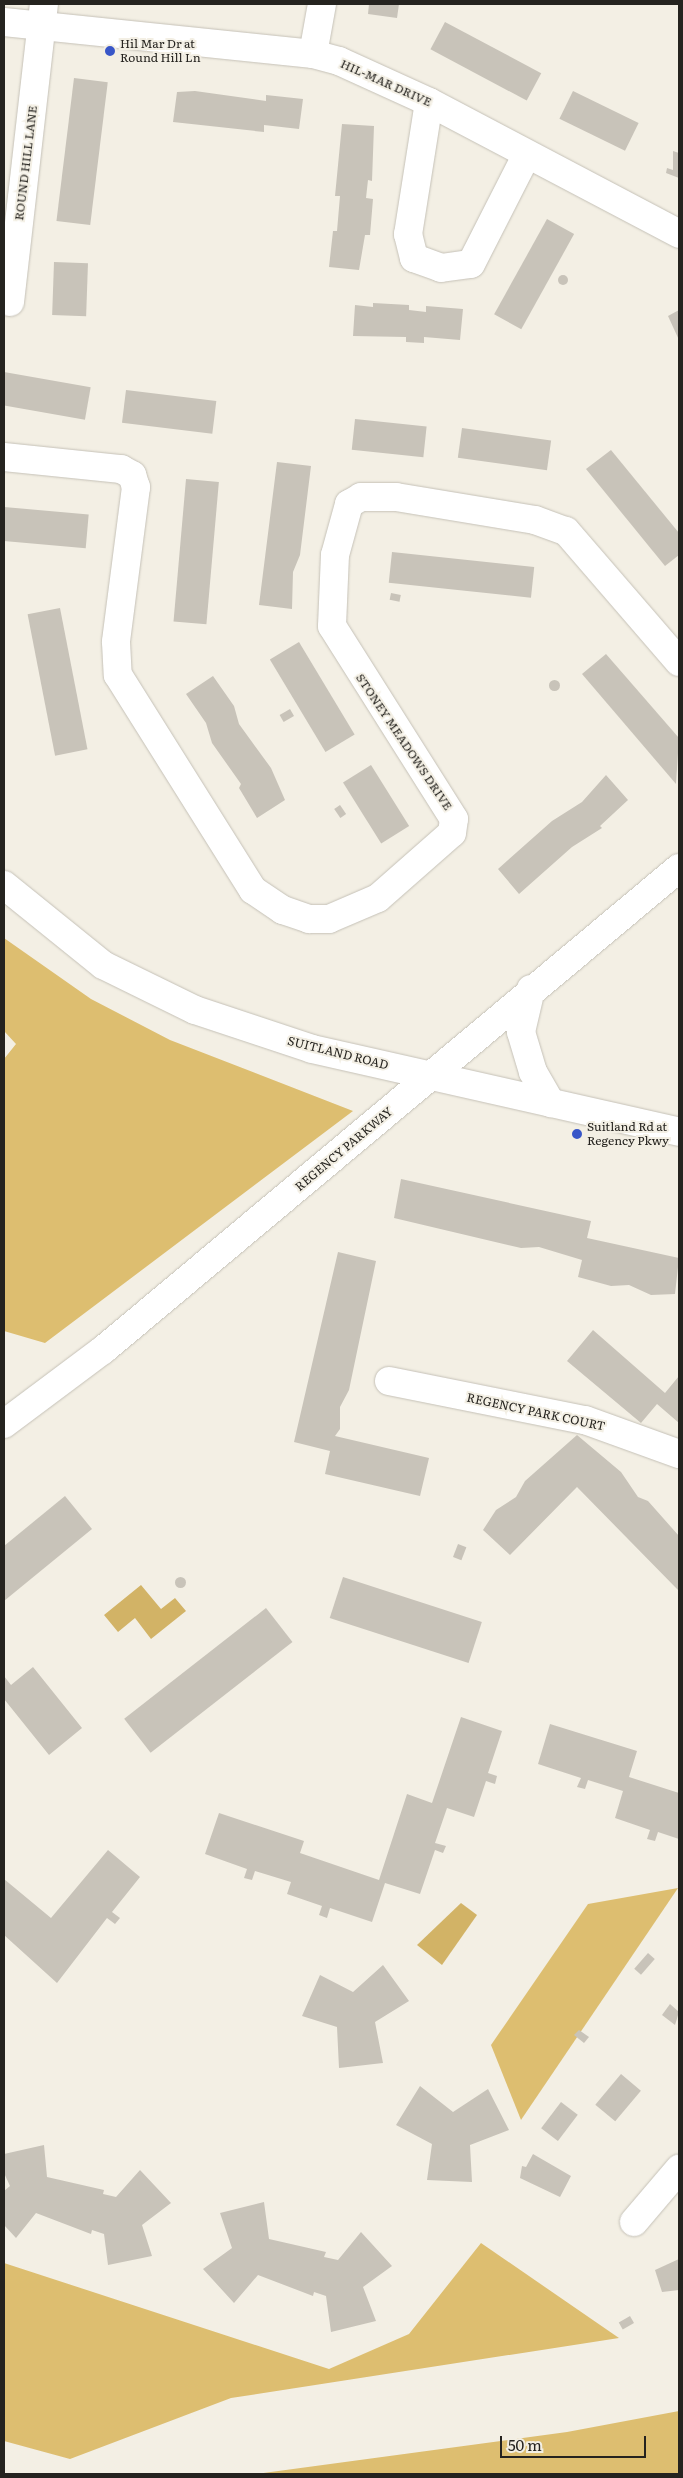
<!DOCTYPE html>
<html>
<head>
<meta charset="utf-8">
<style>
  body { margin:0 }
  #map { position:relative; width:683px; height:2478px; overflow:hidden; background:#f3efe4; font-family:Literata,serif }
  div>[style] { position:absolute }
  .forest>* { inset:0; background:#ddbe70 }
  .water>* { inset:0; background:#d2b366 }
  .building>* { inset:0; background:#c8c3b9; transform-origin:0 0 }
  .round { border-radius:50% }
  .roads { filter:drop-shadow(0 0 1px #c5c1b7) drop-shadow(0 0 1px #c5c1b7) }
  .minor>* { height:28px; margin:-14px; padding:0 14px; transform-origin:14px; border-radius:14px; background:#fff }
  .major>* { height:28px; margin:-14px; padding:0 14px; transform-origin:14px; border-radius:14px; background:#fff }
  .dots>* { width:14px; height:14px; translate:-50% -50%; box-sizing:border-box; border:2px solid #f3efe4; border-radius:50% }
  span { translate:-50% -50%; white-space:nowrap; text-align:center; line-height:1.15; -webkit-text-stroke:4px #f3efe4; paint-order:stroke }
  .poi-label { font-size:12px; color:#25231f }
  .left { translate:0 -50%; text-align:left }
  .street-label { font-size:12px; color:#25231f }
  .frame { position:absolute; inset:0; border:5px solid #25231f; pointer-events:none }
  .scale { position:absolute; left:500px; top:2436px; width:146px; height:22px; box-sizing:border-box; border:2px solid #25231f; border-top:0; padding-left:6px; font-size:15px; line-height:18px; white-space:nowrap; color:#25231f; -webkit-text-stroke:4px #f3efe4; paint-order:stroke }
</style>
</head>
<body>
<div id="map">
  <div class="forest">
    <div style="clip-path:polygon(4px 938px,91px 999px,170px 1040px,353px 1111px,45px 1343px,4px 1331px,4px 1059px,16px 1044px,4px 1031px)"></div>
    <div style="clip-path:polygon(678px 1888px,521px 2120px,491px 2045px,588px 1904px)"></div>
    <div style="clip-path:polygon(481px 2243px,619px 2338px,231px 2398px,70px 2459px,4px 2441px,4px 2263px,329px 2369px,409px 2334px)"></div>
    <div style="clip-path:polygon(679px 2411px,679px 2474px,256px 2474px,567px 2432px)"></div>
  </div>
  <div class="water">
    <div style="clip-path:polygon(141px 1585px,161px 1609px,175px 1598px,186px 1611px,151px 1639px,135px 1618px,118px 1632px,104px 1615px)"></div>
    <div style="clip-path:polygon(461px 1903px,477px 1915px,442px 1965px,417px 1945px)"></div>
  </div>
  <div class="building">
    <div style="clip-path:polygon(369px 4px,399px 4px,397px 18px,368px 14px)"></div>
    <div style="left:445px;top:22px;width:109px;height:31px;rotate:28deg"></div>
    <div style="left:74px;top:78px;width:34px;height:144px;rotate:7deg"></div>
    <div style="clip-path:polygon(195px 91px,266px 101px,266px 95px,303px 99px,299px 129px,264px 125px,264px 132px,173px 122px,177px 92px)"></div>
    <div style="left:573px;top:91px;width:73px;height:31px;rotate:26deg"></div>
    <div style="clip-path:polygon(342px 124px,374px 126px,372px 181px,368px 180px,366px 198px,373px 199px,370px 235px,365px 235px,359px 270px,329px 267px,333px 231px,337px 231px,340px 196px,335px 196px)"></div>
    <div style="clip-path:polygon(673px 151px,679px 153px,679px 178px,666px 173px,667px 168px,673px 170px)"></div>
    <div style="left:547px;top:219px;width:31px;height:109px;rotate:29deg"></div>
    <div style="left:54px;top:262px;width:34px;height:53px;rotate:2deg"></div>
    <div class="round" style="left:558px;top:275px;width:10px;height:10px"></div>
    <div style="clip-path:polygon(373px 303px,409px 305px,409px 310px,426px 312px,426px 306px,463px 309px,460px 340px,424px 337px,424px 343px,406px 342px,406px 337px,353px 336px,355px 305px,373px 307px)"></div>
    <div style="clip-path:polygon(679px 310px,679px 340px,668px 316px)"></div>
    <div style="left:4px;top:372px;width:88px;height:33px;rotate:10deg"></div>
    <div style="left:126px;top:390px;width:91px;height:33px;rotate:7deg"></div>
    <div style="left:355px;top:419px;width:72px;height:31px;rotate:6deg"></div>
    <div style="left:462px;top:428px;width:90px;height:30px;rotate:8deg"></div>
    <div style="clip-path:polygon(611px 450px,679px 533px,679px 555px,665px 566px,586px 469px)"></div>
    <div style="clip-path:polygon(277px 462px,311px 466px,300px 555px,293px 572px,292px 609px,259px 605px)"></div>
    <div style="left:186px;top:479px;width:33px;height:143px;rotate:5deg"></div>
    <div style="left:4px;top:507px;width:85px;height:34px;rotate:5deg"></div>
    <div style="left:392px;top:552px;width:143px;height:31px;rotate:6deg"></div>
    <div style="left:391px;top:593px;width:10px;height:7px;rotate:11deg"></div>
    <div style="left:60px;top:608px;width:144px;height:33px;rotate:79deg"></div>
    <div style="left:299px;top:642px;width:108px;height:34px;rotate:59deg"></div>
    <div style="clip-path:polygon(606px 654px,679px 738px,676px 784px,582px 674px)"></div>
    <div style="clip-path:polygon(213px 676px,234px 706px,239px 724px,271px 768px,285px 800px,257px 818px,239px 788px,241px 784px,212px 743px,206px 723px,186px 694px)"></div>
    <div class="round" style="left:548.5px;top:679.5px;width:11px;height:11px"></div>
    <div style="left:290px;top:709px;width:8px;height:12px;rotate:60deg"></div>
    <div style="left:371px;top:765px;width:72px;height:33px;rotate:58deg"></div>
    <div style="clip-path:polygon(606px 775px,628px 800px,600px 826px,602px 828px,572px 847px,519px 894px,498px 869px,552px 821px,582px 802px)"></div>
    <div style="left:340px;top:805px;width:11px;height:7px;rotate:56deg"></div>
    <div style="clip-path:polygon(401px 1179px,591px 1221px,587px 1238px,679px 1258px,675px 1294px,651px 1295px,629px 1285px,611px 1286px,578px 1277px,582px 1260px,539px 1247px,521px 1248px,394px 1218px)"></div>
    <div style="clip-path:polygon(338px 1252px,376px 1261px,349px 1390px,340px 1407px,340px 1429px,335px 1436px,429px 1458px,420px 1496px,325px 1474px,330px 1451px,294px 1442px)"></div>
    <div style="clip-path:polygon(593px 1330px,665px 1393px,679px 1376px,679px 1423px,657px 1404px,641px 1423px,567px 1361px)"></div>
    <div style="clip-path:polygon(577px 1435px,621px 1472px,638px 1497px,648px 1501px,679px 1536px,679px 1591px,577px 1487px,510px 1555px,483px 1530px,496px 1510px,516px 1497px,525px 1481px)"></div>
    <div style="clip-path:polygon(65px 1496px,92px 1529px,4px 1601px,4px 1546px)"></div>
    <div style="left:458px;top:1544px;width:9px;height:14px;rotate:21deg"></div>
    <div class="round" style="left:174.5px;top:1576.5px;width:11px;height:11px"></div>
    <div style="left:343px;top:1577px;width:146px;height:43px;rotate:18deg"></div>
    <div style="left:266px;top:1608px;width:43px;height:180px;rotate:52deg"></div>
    <div style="clip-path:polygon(33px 1667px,82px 1728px,49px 1755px,4px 1699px,4px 1676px,11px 1685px)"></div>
    <div style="clip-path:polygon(461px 1717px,502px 1731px,488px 1773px,497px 1776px,495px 1784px,486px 1781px,474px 1817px,447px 1808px,435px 1843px,446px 1846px,443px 1853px,435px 1850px,420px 1894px,385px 1883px,372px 1922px,330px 1908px,327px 1918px,319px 1915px,322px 1906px,287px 1894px,291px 1882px,255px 1871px,252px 1880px,244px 1878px,247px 1869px,205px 1854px,219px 1813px,304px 1841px,300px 1853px,379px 1880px,407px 1794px,432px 1803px)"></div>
    <div style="clip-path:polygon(550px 1724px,637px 1751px,629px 1777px,679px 1793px,679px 1839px,658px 1832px,655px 1841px,647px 1839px,650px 1830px,615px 1818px,623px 1791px,588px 1780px,585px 1789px,577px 1787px,581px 1778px,538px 1764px)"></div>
    <div style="clip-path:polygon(108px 1850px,140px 1877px,112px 1912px,120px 1918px,115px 1924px,107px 1918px,57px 1983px,4px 1935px,4px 1879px,51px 1918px)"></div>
    <div style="left:648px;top:1953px;width:9px;height:21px;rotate:41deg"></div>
    <div style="clip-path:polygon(383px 1965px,409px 2001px,375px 2022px,383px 2063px,339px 2068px,337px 2027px,302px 2016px,320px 1975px,353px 1992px)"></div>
    <div style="clip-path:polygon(670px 2004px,679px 2012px,675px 2025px,662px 2015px)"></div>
    <div style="clip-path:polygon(579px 2030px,589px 2037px,584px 2043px,574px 2035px)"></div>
    <div style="left:621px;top:2074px;width:26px;height:40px;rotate:40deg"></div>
    <div style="clip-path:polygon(420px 2086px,453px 2112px,488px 2089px,509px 2130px,470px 2145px,472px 2182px,427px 2180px,432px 2144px,396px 2125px)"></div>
    <div style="left:561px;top:2102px;width:21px;height:33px;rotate:37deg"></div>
    <div style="clip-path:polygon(44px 2145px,47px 2177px,104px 2190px,103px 2194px,116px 2197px,140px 2170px,171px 2203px,142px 2225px,152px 2256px,108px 2265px,104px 2234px,92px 2230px,91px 2234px,36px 2213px,16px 2238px,4px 2225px,4px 2191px,10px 2186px,4px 2173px,4px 2154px)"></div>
    <div style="clip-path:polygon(533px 2154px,571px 2176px,560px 2197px,520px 2178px,522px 2166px,526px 2167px)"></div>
    <div style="clip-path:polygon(264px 2202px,269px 2239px,326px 2252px,324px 2257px,338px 2260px,361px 2232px,392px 2266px,363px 2287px,376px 2321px,331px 2332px,326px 2296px,314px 2292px,313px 2296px,258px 2275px,234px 2303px,203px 2269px,232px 2248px,220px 2213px)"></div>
    <div style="clip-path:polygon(679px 2259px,679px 2290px,662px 2292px,655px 2270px)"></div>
    <div style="left:630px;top:2316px;width:8px;height:13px;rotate:60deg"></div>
  </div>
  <div class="roads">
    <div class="minor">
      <div style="left:4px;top:22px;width:311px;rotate:5.9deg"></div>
      <div style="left:313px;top:54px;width:27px;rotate:15deg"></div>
      <div style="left:339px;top:61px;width:99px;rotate:24.5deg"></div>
      <div style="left:429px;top:102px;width:283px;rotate:27.8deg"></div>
      <div style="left:313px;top:54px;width:51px;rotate:-79.8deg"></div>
      <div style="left:429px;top:102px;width:134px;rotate:99deg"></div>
      <div style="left:408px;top:234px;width:25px;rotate:76deg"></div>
      <div style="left:414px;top:258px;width:29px;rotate:20deg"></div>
      <div style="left:441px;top:268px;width:30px;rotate:-8deg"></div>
      <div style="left:471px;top:264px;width:121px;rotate:-63deg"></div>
      <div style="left:10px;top:302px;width:300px;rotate:-83.5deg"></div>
      <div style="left:4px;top:457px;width:118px;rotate:5.9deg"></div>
      <div style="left:121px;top:469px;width:13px;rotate:29deg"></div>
      <div style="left:132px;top:475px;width:13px;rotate:72deg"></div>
      <div style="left:136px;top:487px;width:156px;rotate:97.4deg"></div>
      <div style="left:116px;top:642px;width:33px;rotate:87deg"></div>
      <div style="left:118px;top:675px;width:254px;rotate:57.9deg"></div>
      <div style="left:253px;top:890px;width:36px;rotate:34deg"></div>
      <div style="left:283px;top:910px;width:28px;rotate:19deg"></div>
      <div style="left:309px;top:919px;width:20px"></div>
      <div style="left:329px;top:919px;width:53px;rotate:-23.2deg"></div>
      <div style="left:378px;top:898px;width:98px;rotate:-41.3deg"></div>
      <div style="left:452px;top:833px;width:14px;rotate:-82deg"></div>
      <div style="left:454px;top:819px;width:228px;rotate:-122.3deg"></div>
      <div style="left:332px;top:626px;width:71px;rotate:-87.6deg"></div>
      <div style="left:335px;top:555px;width:53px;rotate:-74.6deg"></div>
      <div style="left:349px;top:504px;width:14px;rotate:-30deg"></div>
      <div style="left:361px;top:497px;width:35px"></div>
      <div style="left:396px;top:497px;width:141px;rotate:9.4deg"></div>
      <div style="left:535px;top:520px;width:33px;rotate:20deg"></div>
      <div style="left:566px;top:531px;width:173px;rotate:49.2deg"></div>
      <div style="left:389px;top:1381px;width:200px;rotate:11.3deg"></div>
      <div style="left:585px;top:1420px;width:100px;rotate:19.9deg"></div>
      <div style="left:4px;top:1424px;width:124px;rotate:-36.8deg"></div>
      <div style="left:103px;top:1350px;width:751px;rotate:-39.92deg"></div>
      <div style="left:634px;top:2222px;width:70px;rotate:-49.7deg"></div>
    </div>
    <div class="major">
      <div style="left:4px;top:885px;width:127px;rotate:38.9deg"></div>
      <div style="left:103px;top:965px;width:102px;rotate:26.1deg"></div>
      <div style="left:195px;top:1010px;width:123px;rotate:18.4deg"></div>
      <div style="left:312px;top:1049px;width:376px;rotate:12.7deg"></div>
      <div style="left:531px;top:989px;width:44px;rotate:103.1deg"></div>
      <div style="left:521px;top:1032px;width:42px;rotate:73.3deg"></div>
      <div style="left:533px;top:1072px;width:36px;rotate:60deg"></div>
    </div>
  </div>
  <div class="dots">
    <div style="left:110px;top:51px;background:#3856c8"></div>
    <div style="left:577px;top:1134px;background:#3856c8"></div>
  </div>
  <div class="poi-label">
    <span class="left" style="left:120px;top:51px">Hil Mar Dr at<br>Round Hill Ln</span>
    <span class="left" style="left:587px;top:1134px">Suitland Rd at<br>Regency Pkwy</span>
  </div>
  <div class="street-label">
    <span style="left:386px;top:83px;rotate:24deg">HIL-MAR DRIVE</span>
    <span style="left:26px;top:163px;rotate:-83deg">ROUND HILL LANE</span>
    <span style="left:404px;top:742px;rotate:56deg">STONEY MEADOWS DRIVE</span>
    <span style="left:338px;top:1053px;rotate:14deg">SUITLAND ROAD</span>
    <span style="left:344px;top:1149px;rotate:-40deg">REGENCY PARKWAY</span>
    <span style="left:536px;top:1412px;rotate:12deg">REGENCY PARK COURT</span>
  </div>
  <div class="frame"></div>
  <div class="scale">50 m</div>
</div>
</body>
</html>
